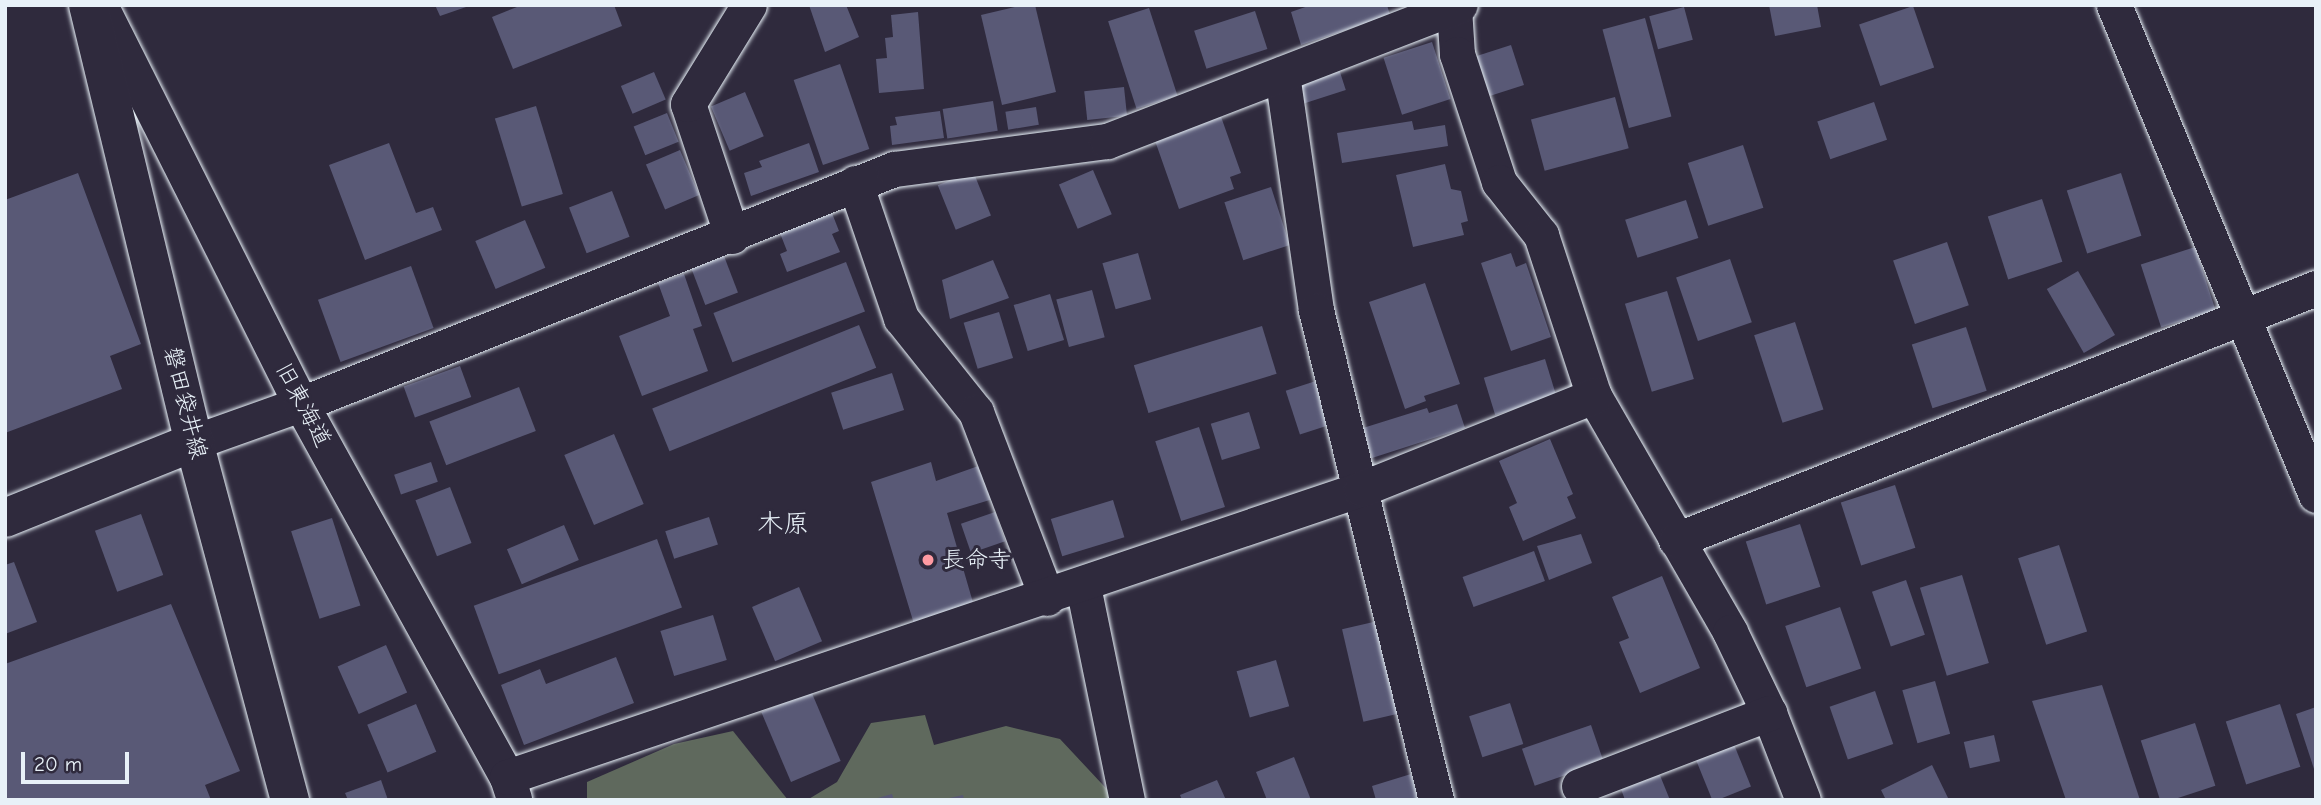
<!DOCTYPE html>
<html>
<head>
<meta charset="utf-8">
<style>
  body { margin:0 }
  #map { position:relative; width:2321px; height:805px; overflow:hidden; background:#2f2a3d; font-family:"Comic Neue","Klee One",sans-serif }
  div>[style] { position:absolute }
  .green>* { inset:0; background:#5f695d }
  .building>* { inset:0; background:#595976; transform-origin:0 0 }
  .roads { filter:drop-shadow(0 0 2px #e8f1f8) drop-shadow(0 0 2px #e8f1f8) }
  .street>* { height:35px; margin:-17.5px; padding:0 17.5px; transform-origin:17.5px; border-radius:17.5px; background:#2f2a3d }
  .secondary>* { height:38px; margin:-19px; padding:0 19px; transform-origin:19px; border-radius:19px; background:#2f2a3d }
  .dots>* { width:19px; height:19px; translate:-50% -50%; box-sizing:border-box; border:4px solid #2f2a3d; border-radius:50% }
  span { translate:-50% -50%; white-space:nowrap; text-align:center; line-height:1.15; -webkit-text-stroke:6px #2f2a3d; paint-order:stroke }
  .street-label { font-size:23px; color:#e8f1f8 }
  .poi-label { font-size:23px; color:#e8f1f8 }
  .left { translate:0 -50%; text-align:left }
  .quarter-label { font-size:26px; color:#e8f1f8 }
  .frame { position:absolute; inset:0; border:7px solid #e8f1f8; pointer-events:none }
  .scale { position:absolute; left:21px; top:752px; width:108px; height:32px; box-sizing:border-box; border:4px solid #e8f1f8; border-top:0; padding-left:9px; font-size:21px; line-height:24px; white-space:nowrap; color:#e8f1f8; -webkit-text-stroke:5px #2f2a3d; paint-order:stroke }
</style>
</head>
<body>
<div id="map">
  <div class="green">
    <div style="clip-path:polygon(925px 715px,934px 745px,1006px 726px,1060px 739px,1117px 800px,807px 800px,837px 782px,871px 723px)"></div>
    <div style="clip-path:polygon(733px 731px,788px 800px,587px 800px,587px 782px,674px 744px)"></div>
  </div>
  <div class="building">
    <div style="clip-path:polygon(435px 5px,469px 5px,469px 6px,440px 16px)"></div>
    <div style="clip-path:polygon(522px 5px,614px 5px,622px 26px,513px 69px,492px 17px)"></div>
    <div style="clip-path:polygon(809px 5px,846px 5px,859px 37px,825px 52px)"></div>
    <div style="clip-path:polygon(1023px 5px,1035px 5px,1056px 92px,1002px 105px,981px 15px)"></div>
    <div style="clip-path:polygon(1311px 5px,1387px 5px,1390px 15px,1301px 45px,1291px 12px)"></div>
    <div style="clip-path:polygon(1769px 5px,1817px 5px,1821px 27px,1775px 36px)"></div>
    <div style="left:1913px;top:6px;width:65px;height:57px;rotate:71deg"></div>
    <div style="left:1684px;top:7px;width:34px;height:36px;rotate:75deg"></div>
    <div style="left:1149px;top:8px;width:92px;height:43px;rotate:72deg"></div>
    <div style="left:1255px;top:11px;width:40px;height:64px;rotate:72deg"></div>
    <div style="clip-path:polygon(918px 12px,924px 89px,879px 93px,876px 59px,887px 58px,885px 38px,893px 37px,891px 15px)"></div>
    <div style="left:1645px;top:18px;width:102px;height:44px;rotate:75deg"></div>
    <div style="left:1432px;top:42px;width:60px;height:51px;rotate:72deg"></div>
    <div style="left:1511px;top:45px;width:42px;height:36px;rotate:72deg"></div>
    <div style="left:840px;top:64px;width:90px;height:49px;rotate:71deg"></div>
    <div style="left:1339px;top:69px;width:22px;height:49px;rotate:72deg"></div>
    <div style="left:654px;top:72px;width:30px;height:36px;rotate:67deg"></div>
    <div style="left:1124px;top:87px;width:29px;height:40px;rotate:84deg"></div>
    <div style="left:745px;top:92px;width:48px;height:37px;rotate:67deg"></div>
    <div style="left:1615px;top:97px;width:53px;height:87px;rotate:75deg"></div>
    <div style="left:993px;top:101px;width:30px;height:51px;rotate:81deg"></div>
    <div style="left:1874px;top:102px;width:40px;height:60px;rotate:71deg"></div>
    <div style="left:536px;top:106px;width:92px;height:43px;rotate:73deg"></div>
    <div style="left:1036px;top:107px;width:18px;height:31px;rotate:81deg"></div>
    <div style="clip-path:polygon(940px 111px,944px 138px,892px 145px,890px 126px,897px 125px,895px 117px)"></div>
    <div style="clip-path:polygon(1219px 111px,1241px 173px,1230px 177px,1234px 189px,1179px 209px,1153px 135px)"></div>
    <div style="left:667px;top:113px;width:31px;height:36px;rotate:68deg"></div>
    <div style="clip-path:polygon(1412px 121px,1414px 130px,1445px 125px,1448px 146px,1342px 163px,1337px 133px)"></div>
    <div style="clip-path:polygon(389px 143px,416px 213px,433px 207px,442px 230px,365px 260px,329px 165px)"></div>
    <div style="clip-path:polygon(809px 143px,819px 172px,751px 196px,744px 173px,762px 167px,759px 161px)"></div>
    <div style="left:1743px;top:145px;width:66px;height:58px;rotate:72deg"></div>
    <div style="left:680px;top:150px;width:49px;height:37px;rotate:67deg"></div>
    <div style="clip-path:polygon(1445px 164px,1451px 189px,1461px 191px,1468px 221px,1461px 223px,1464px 235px,1413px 247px,1396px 175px)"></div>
    <div style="left:1093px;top:170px;width:48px;height:37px;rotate:67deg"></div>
    <div style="left:973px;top:171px;width:48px;height:38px;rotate:68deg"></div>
    <div style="clip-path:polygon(78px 173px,141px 344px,110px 356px,122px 389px,5px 433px,5px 200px)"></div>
    <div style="left:2121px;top:173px;width:66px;height:57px;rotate:72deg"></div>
    <div style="left:1271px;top:187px;width:61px;height:49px;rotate:72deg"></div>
    <div style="left:612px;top:191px;width:49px;height:46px;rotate:69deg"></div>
    <div style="left:2042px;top:199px;width:66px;height:57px;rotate:72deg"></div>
    <div style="left:1686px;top:200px;width:40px;height:64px;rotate:72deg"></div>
    <div style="clip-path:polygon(830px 208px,839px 231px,832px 234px,840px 252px,787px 272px,780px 254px,787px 251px,778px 228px)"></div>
    <div style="left:525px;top:220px;width:52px;height:54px;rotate:67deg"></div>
    <div style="left:1947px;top:242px;width:67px;height:57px;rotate:71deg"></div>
    <div style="left:2195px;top:247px;width:66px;height:57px;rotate:72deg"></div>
    <div style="left:1138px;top:253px;width:48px;height:37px;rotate:74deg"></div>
    <div style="clip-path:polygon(1511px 253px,1516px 267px,1526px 263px,1551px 337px,1511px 351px,1481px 263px)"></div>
    <div style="left:724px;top:256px;width:39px;height:35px;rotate:69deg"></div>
    <div style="left:1730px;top:259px;width:67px;height:57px;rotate:71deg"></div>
    <div style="clip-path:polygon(993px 260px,1009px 298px,950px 319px,942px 280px)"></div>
    <div style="left:846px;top:262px;width:53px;height:142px;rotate:69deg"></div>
    <div style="left:411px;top:266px;width:66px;height:99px;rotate:70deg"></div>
    <div style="left:2078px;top:271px;width:74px;height:36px;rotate:60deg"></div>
    <div style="clip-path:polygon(684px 274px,702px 326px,693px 329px,708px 371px,642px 396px,619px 336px,670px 316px,658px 283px)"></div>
    <div style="clip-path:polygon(1425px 283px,1460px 384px,1424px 396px,1426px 401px,1405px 409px,1369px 302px)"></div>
    <div style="left:1092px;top:290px;width:49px;height:37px;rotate:75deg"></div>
    <div style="left:1667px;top:291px;width:92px;height:44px;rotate:73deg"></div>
    <div style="left:1050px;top:294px;width:48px;height:38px;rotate:73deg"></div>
    <div style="left:999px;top:312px;width:48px;height:37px;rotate:73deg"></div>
    <div style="left:1795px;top:322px;width:92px;height:43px;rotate:72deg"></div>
    <div style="left:859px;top:325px;width:46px;height:223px;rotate:68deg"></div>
    <div style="left:1262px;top:326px;width:50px;height:134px;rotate:73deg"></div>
    <div style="left:1966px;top:327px;width:67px;height:57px;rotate:72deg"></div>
    <div style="left:1545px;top:359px;width:39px;height:64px;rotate:73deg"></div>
    <div style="left:460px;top:366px;width:33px;height:60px;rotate:70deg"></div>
    <div style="left:892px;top:373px;width:39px;height:64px;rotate:72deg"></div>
    <div style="left:1319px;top:380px;width:46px;height:35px;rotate:72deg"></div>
    <div style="left:519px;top:387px;width:47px;height:96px;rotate:69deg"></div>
    <div style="clip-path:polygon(1457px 404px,1465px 428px,1372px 458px,1363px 428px,1427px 408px,1429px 413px)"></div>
    <div style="left:1249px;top:412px;width:38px;height:40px;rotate:73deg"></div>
    <div style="left:1199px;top:427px;width:84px;height:46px;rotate:72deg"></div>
    <div style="left:614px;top:434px;width:76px;height:54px;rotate:67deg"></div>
    <div style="clip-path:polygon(1550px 439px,1573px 494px,1567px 497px,1576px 518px,1523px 541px,1509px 507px,1517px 503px,1499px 461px)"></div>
    <div style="left:431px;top:462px;width:21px;height:39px;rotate:71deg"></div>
    <div style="clip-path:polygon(931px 462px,936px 481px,984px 464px,993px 499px,947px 513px,974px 606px,914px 624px,871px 482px)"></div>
    <div style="left:1895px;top:485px;width:66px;height:57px;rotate:72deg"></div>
    <div style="left:450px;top:487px;width:60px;height:37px;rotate:69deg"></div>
    <div style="left:1113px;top:500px;width:39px;height:65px;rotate:73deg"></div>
    <div style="left:995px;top:512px;width:31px;height:36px;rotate:71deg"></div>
    <div style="left:141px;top:514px;width:65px;height:49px;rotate:70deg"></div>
    <div style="left:709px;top:517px;width:29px;height:46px;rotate:72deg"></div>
    <div style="left:332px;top:518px;width:92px;height:43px;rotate:72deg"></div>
    <div style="left:1800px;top:524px;width:66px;height:57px;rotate:72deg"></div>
    <div style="left:564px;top:525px;width:38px;height:62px;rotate:67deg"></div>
    <div style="clip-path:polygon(1581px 534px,1592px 563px,1549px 580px,1537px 546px)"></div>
    <div style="left:657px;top:539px;width:73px;height:195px;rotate:70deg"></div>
    <div style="left:2059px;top:545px;width:91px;height:43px;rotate:72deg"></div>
    <div style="left:1534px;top:551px;width:32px;height:76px;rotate:70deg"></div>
    <div style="clip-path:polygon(14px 562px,37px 622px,5px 634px,5px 565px)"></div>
    <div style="left:1962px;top:575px;width:92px;height:44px;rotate:73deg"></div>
    <div style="clip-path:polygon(1662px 576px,1700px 668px,1640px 693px,1619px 642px,1629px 638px,1612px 597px)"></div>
    <div style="left:1906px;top:580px;width:58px;height:36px;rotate:71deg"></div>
    <div style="left:799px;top:587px;width:59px;height:51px;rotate:67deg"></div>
    <div style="clip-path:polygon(171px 604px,240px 771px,205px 785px,211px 800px,5px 800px,5px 664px)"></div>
    <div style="left:1840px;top:607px;width:65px;height:58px;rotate:71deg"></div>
    <div style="left:713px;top:615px;width:47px;height:55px;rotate:73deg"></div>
    <div style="left:1382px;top:620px;width:95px;height:41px;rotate:77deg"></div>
    <div style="left:386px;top:645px;width:52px;height:53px;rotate:66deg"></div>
    <div style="clip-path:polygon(616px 657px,634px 703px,524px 745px,501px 685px,540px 669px,546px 684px)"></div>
    <div style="left:1276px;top:660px;width:48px;height:41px;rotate:74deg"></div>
    <div style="left:1935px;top:681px;width:55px;height:34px;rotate:74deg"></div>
    <div style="clip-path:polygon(2102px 685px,2140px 800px,2066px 800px,2032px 701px)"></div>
    <div style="left:811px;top:691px;width:76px;height:54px;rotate:67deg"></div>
    <div style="left:1875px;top:691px;width:56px;height:48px;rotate:71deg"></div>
    <div style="left:1510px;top:703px;width:43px;height:43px;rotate:72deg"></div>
    <div style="left:416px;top:704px;width:52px;height:53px;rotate:67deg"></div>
    <div style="left:2280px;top:704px;width:66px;height:57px;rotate:72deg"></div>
    <div style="clip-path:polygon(2316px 707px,2316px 772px,2315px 772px,2296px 714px)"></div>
    <div style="left:2195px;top:723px;width:66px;height:57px;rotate:72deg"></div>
    <div style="left:1591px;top:725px;width:39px;height:73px;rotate:71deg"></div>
    <div style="left:1994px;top:735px;width:27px;height:31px;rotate:77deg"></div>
    <div style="left:1733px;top:742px;width:48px;height:41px;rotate:68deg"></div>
    <div style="clip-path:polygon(1294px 757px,1311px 800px,1267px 800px,1256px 772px)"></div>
    <div style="clip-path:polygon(1932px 765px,1949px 800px,1886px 800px,1881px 790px)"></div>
    <div style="clip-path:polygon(1659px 773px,1670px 800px,1625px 800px,1621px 789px)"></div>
    <div style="clip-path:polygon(1411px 774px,1419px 800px,1376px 800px,1372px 786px)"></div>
    <div style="clip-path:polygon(381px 780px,388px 800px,348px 800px,345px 793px)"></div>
    <div style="clip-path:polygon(1217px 780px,1226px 800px,1182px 800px,1180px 795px)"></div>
    <div style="clip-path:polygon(892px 794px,894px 800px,874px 800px,874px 799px)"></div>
    <div style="clip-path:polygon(963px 795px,964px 800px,946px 800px,945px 799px)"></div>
  </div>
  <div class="roads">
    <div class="street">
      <div style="left:100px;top:5px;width:447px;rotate:63.3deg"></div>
      <div style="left:301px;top:404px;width:426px;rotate:61.1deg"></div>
      <div style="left:507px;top:777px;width:23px;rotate:72deg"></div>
      <div style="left:2114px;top:5px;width:530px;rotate:67.6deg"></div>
      <div style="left:1454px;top:8px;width:46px;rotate:86.3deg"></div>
      <div style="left:1457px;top:54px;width:135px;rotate:71.8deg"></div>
      <div style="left:1499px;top:182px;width:68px;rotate:51.6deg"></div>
      <div style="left:1541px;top:235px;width:169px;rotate:71.8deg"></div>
      <div style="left:1594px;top:396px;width:272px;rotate:60deg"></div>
      <div style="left:1730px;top:632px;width:90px;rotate:64.3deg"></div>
      <div style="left:1769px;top:713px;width:93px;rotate:68.7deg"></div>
      <div style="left:1282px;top:74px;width:238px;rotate:81.8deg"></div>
      <div style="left:1316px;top:310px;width:504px;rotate:76.24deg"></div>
      <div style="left:855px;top:183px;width:143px;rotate:71.2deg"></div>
      <div style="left:901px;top:318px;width:120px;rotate:51.4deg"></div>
      <div style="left:976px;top:412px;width:199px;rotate:69.1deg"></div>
      <div style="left:732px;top:236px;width:139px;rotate:-108.4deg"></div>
      <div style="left:688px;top:104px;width:116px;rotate:-58.4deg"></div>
      <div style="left:194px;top:442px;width:114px;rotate:-19.6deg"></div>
      <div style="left:301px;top:404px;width:638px;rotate:-21.62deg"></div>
      <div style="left:894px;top:169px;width:215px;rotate:-7.5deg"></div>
      <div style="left:1107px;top:141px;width:378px;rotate:-21.1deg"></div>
      <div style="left:1676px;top:540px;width:688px;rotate:-21.49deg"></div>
      <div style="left:1083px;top:586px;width:218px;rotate:78.4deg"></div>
      <div style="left:507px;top:777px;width:901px;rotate:-18.64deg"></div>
      <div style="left:1361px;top:489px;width:251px;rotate:-21.8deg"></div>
      <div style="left:1579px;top:786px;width:204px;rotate:-21deg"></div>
    </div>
    <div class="secondary">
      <div style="left:88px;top:5px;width:450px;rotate:76.4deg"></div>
      <div style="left:194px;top:442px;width:371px;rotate:75deg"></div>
      <div style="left:5px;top:518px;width:204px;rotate:-21.9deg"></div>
    </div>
  </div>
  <div class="dots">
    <div style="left:928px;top:560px;background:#ff9aa2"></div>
  </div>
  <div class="street-label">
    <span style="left:185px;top:403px;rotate:76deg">磐田袋井線</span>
    <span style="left:303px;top:405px;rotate:62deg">旧東海道</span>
  </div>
  <div class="poi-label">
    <span class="left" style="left:942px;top:560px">長命寺</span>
  </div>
  <div class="quarter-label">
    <span style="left:783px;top:525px">木原</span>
  </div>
  <div class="frame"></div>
  <div class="scale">20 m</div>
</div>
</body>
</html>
